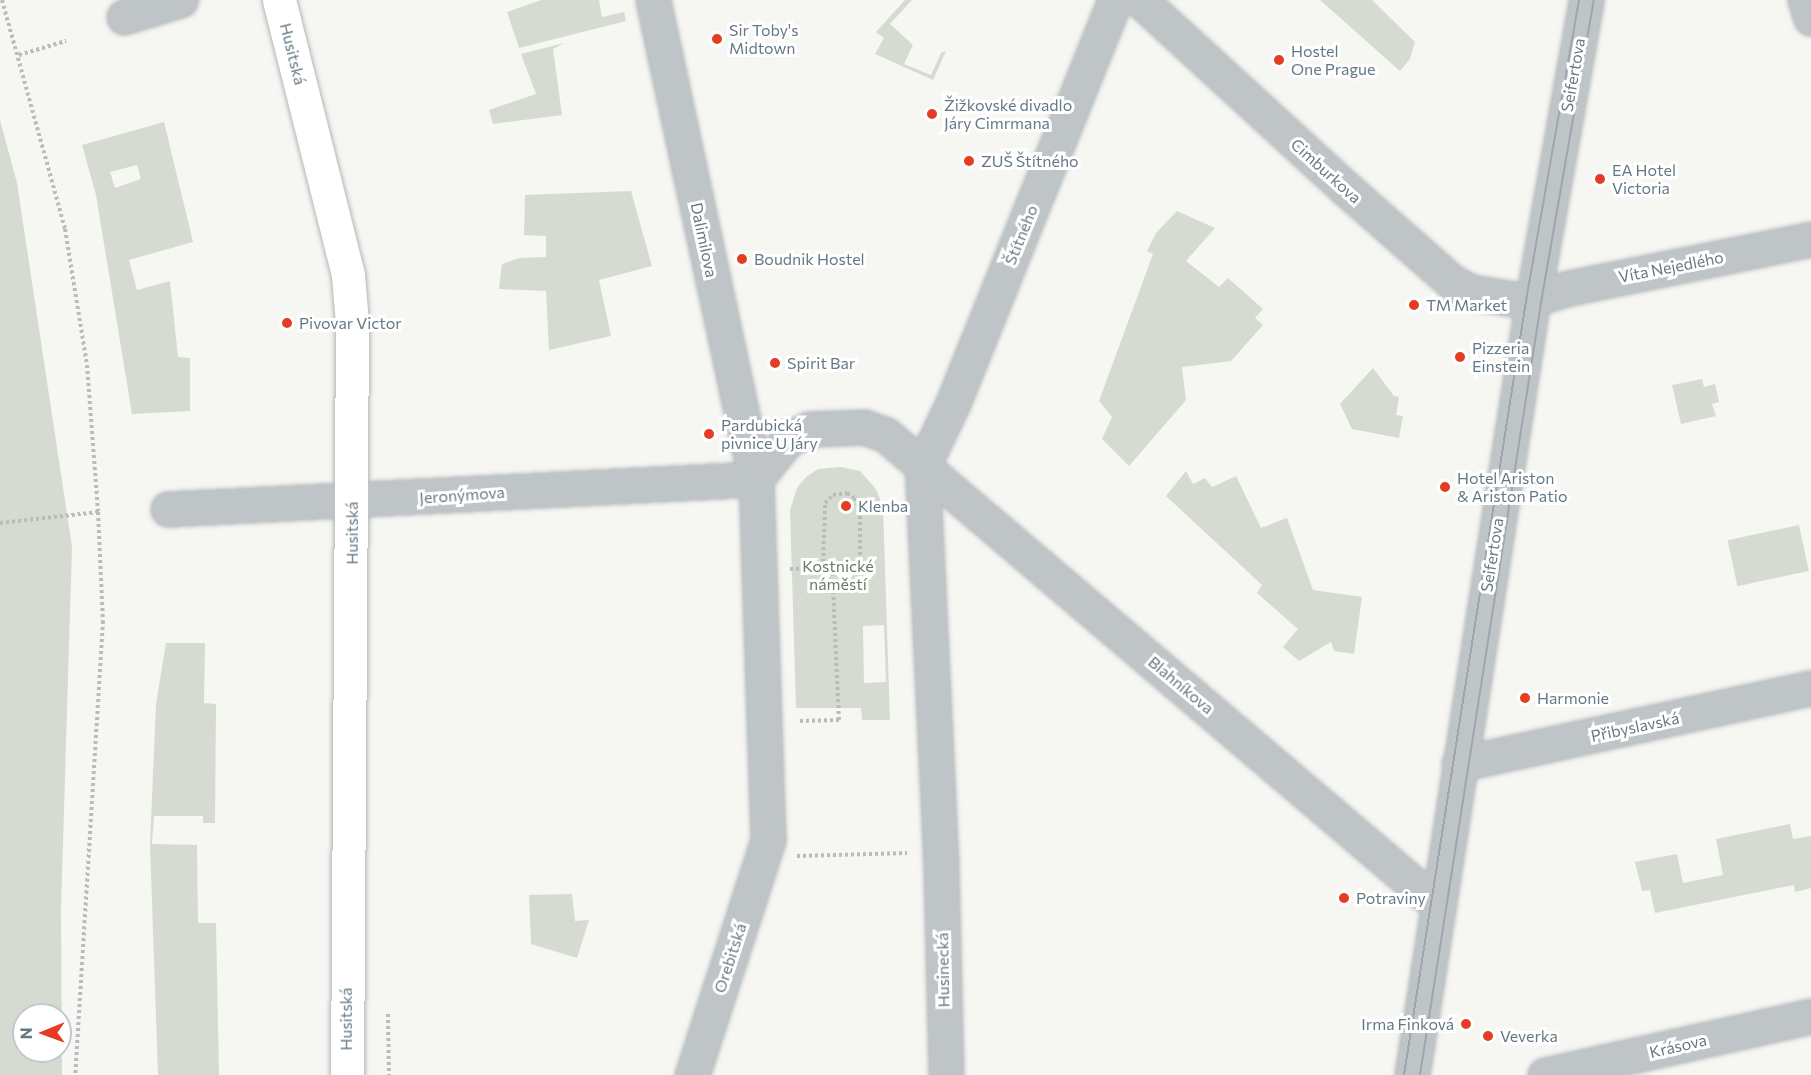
<!DOCTYPE html>
<html>
<head>
<meta charset="utf-8">
<style>
  body { margin:0 }
  #map { position:relative; width:1811px; height:1075px; overflow:hidden; background:#f6f6f2; font-family:Commissioner,sans-serif }
  div>[style] { position:absolute }
  .green>* { inset:0; background:#d6dbd1; transform-origin:0 0 }
  .path>* { height:4px; margin-top:-2px; transform-origin:0; background:repeating-linear-gradient(90deg,#b9bcbe 0 3px,transparent 0 6px) }
  .roads { filter:drop-shadow(0 0 2px #b2b8bb) drop-shadow(0 0 2px #b2b8bb) }
  .minor>* { height:33px; margin:-16.5px; padding:0 16.5px; transform-origin:16.5px; border-radius:16.5px; background:#bfc4c7 }
  .major>* { height:33px; margin:-16.5px; padding:0 16.5px; transform-origin:16.5px; border-radius:16.5px; background:#fff }
  .tram>* { height:1.5px; margin:-0.75px; padding:0 0.75px; transform-origin:0.75px; border-radius:0.75px; background:#9ea6ab }
  .dots>* { width:16px; height:16px; translate:-50% -50%; box-sizing:border-box; border:3px solid #fff; border-radius:50% }
  span { translate:-50% -50%; white-space:nowrap; text-align:center; line-height:1.15; -webkit-text-stroke:6px #fff; paint-order:stroke }
  .poi-label { font-size:16px; color:#657984 }
  .left { translate:0 -50%; text-align:left }
  .right { translate:-100% -50%; text-align:right }
  .street-label { font-size:16px; color:#657984 }
  .park-label { font-size:16px; color:#6b7b63 }
  .north { position:absolute; left:12px; top:1003px; width:60px; height:60px; box-sizing:border-box; background:#fff; border:2px solid #c1c9ce; border-radius:50%; rotate:269deg; font-size:16px; font-weight:700; line-height:24px; text-align:center; color:#657984 }
  .north::after { content:''; display:block; margin:auto; width:21px; height:27px; background:#e43d24; clip-path:polygon(50% 0,100% 100%,50% 72%,0 100%) }
</style>
</head>
<body>
<div id="map">
  <div class="green">
    <div style="clip-path:polygon(541px 0,599px 0,602px 17px,624px 12px,626px 21px,519px 48px,507px 12px)"></div>
    <div style="clip-path:polygon(905px 0,912px 0,890px 24px,913px 45px,904px 64px,931px 75px,941px 53px,946px 51px,933px 80px,875px 54px,884px 38px,876px 32px)"></div>
    <div style="clip-path:polygon(1320px 0,1372px 0,1415px 42px,1410px 59px,1400px 71px)"></div>
    <div style="clip-path:polygon(564px 43px,553px 49px,562px 115px,493px 124px,489px 110px,536px 94px,521px 54px)"></div>
    <div style="clip-path:polygon(evenodd,0 120px,17px 183px,72px 547px,61px 908px,62px 1075px,0 1075px,0 120px,24px 1015px,60px 1015px,60px 1051px,24px 1051px,24px 1015px)"></div>
    <div style="clip-path:polygon(evenodd,164px 122px,193px 242px,129px 260px,137px 290px,170px 281px,178px 357px,190px 358px,190px 411px,132px 414px,96px 195px,82px 145px,164px 122px,137px 165px,141px 179px,115px 188px,110px 172px,137px 165px)"></div>
    <div style="clip-path:polygon(631px 191px,652px 266px,599px 280px,611px 336px,549px 350px,546px 291px,499px 289px,502px 264px,519px 258px,546px 257px,546px 236px,524px 235px,525px 195px)"></div>
    <div style="clip-path:polygon(1177px 211px,1215px 228px,1186px 261px,1219px 287px,1228px 278px,1263px 309px,1255px 318px,1263px 325px,1231px 361px,1182px 367px,1186px 400px,1129px 466px,1102px 439px,1112px 417px,1099px 401px,1153px 254px,1147px 251px,1156px 233px)"></div>
    <div style="clip-path:polygon(1373px 368px,1394px 396px,1399px 397px,1396px 415px,1403px 416px,1399px 438px,1352px 429px,1340px 404px)"></div>
    <div style="clip-path:polygon(1702px 379px,1704px 387px,1715px 384px,1719px 402px,1712px 404px,1716px 416px,1681px 424px,1672px 385px)"></div>
    <div style="clip-path:polygon(evenodd,841px 467px,860px 471px,876px 489px,883px 507px,890px 720px,862px 720px,861px 708px,796px 708px,790px 510px,797px 488px,806px 477px,818px 469px,841px 467px,884px 625px,886px 682px,864px 683px,863px 626px,884px 625px)"></div>
    <div style="clip-path:polygon(1186px 471px,1193px 484px,1205px 478px,1212px 487px,1236px 476px,1261px 528px,1287px 518px,1313px 590px,1362px 597px,1354px 654px,1334px 651px,1331px 642px,1299px 661px,1283px 647px,1298px 629px,1257px 593px,1262px 585px,1166px 496px)"></div>
    <div style="left:1799px;top:525px;width:47px;height:73px;rotate:78deg"></div>
    <div style="clip-path:polygon(166px 643px,205px 643px,204px 703px,216px 704px,215px 823px,203px 823px,203px 816px,154px 816px,152px 844px,197px 845px,198px 923px,216px 923px,219px 1075px,158px 1075px,150px 844px,156px 704px)"></div>
    <div style="clip-path:polygon(1790px 824px,1793px 839px,1811px 836px,1811px 888px,1795px 892px,1794px 885px,1655px 913px,1650px 890px,1642px 891px,1635px 862px,1677px 854px,1683px 883px,1723px 875px,1716px 839px)"></div>
    <div style="clip-path:polygon(572px 894px,575px 921px,589px 920px,577px 958px,531px 944px,529px 895px)"></div>
  </div>
  <div class="path">
    <div style="left:2px;top:0;width:238px;rotate:74.6deg"></div>
    <div style="left:65px;top:229px;width:138px;rotate:80.8deg"></div>
    <div style="left:87px;top:365px;width:147px;rotate:85.7deg"></div>
    <div style="left:98px;top:512px;width:109px;rotate:87.4deg"></div>
    <div style="left:103px;top:621px;width:455px;rotate:93.5deg"></div>
    <div style="left:19px;top:55px;width:49px;rotate:-16.6deg"></div>
    <div style="left:0;top:523px;width:99px;rotate:-6.4deg"></div>
    <div style="left:823px;top:568px;width:65px;rotate:-88.2deg"></div>
    <div style="left:825px;top:503px;width:11px;rotate:-45deg"></div>
    <div style="left:833px;top:495px;width:14px;rotate:-8deg"></div>
    <div style="left:847px;top:493px;width:9px;rotate:32deg"></div>
    <div style="left:855px;top:498px;width:13px;rotate:67deg"></div>
    <div style="left:860px;top:510px;width:56px;rotate:90deg"></div>
    <div style="left:860px;top:566px;width:28px;rotate:178deg"></div>
    <div style="left:790px;top:569px;width:42px;rotate:-2.7deg"></div>
    <div style="left:832px;top:567px;width:153px;rotate:87.4deg"></div>
    <div style="left:839px;top:720px;width:41px;rotate:178.6deg"></div>
    <div style="left:797px;top:856px;width:110px;rotate:-1.6deg"></div>
    <div style="left:388px;top:1014px;width:61px;rotate:89.1deg"></div>
  </div>
  <div class="roads">
    <div class="minor">
      <div style="left:653px;top:0;width:490px;rotate:77.9deg"></div>
      <div style="left:756px;top:479px;width:361px;rotate:88.1deg"></div>
      <div style="left:768px;top:840px;width:247px;rotate:107.9deg"></div>
      <div style="left:1140px;top:0;width:277px;rotate:42.5deg"></div>
      <div style="left:1344px;top:187px;width:144px;rotate:41.3deg"></div>
      <div style="left:1452px;top:282px;width:21px;rotate:28deg"></div>
      <div style="left:1471px;top:292px;width:56px;rotate:9.3deg"></div>
      <div style="left:1526px;top:301px;width:45px;rotate:-16.8deg"></div>
      <div style="left:1569px;top:288px;width:247px;rotate:-11.4deg"></div>
      <div style="left:1805px;top:0;width:19px;rotate:72deg"></div>
      <div style="left:124px;top:17px;width:59px;rotate:-16.9deg"></div>
      <div style="left:756px;top:479px;width:51px;rotate:-51.3deg"></div>
      <div style="left:788px;top:439px;width:23px;rotate:-25deg"></div>
      <div style="left:809px;top:429px;width:55px;rotate:-2.1deg"></div>
      <div style="left:864px;top:427px;width:23px;rotate:20deg"></div>
      <div style="left:886px;top:435px;width:725px;rotate:40.41deg"></div>
      <div style="left:168px;top:509px;width:589px;rotate:-2.92deg"></div>
      <div style="left:1459px;top:764px;width:360px;rotate:-12.2deg"></div>
      <div style="left:946px;top:1075px;width:210px;rotate:-91.4deg"></div>
      <div style="left:941px;top:865px;width:397px;rotate:-92.7deg"></div>
      <div style="left:922px;top:468px;width:72px;rotate:-64.5deg"></div>
      <div style="left:953px;top:403px;width:434px;rotate:-68.1deg"></div>
      <div style="left:1412px;top:1075px;width:785px;rotate:-81.14deg"></div>
      <div style="left:1533px;top:299px;width:304px;rotate:-79.9deg"></div>
      <div style="left:1545px;top:1075px;width:272px;rotate:-12.5deg"></div>
    </div>
    <div class="major">
      <div style="left:279px;top:0;width:284px;rotate:75.9deg"></div>
      <div style="left:348px;top:275px;width:49px;rotate:85.3deg"></div>
      <div style="left:352px;top:324px;width:751px;rotate:90.38deg"></div>
    </div>
  </div>
  <div class="tram">
    <div style="left:1404px;top:1075px;width:784px;rotate:-81.04deg"></div>
    <div style="left:1526px;top:301px;width:306px;rotate:-80deg"></div>
    <div style="left:1420px;top:1075px;width:788px;rotate:-81.09deg"></div>
    <div style="left:1542px;top:297px;width:302px;rotate:-80.1deg"></div>
  </div>
  <div class="dots">
    <div style="left:717px;top:39px;background:#e43d24"></div>
    <div style="left:1279px;top:60px;background:#e43d24"></div>
    <div style="left:932px;top:114px;background:#e43d24"></div>
    <div style="left:969px;top:161px;background:#e43d24"></div>
    <div style="left:1600px;top:179px;background:#e43d24"></div>
    <div style="left:742px;top:259px;background:#e43d24"></div>
    <div style="left:1414px;top:305px;background:#e43d24"></div>
    <div style="left:287px;top:323px;background:#e43d24"></div>
    <div style="left:1460px;top:357px;background:#e43d24"></div>
    <div style="left:775px;top:363px;background:#e43d24"></div>
    <div style="left:709px;top:434px;background:#e43d24"></div>
    <div style="left:1445px;top:487px;background:#e43d24"></div>
    <div style="left:846px;top:506px;background:#e43d24"></div>
    <div style="left:1525px;top:698px;background:#e43d24"></div>
    <div style="left:1344px;top:898px;background:#e43d24"></div>
    <div style="left:1466px;top:1024px;background:#e43d24"></div>
    <div style="left:1488px;top:1036px;background:#e43d24"></div>
  </div>
  <div class="poi-label">
    <span class="left" style="left:729px;top:39px">Sir Toby's<br>Midtown</span>
    <span class="left" style="left:1291px;top:60px">Hostel<br>One Prague</span>
    <span class="left" style="left:944px;top:114px">Žižkovské divadlo<br>Járy Cimrmana</span>
    <span class="left" style="left:981px;top:161px">ZUŠ Štítného</span>
    <span class="left" style="left:1612px;top:179px">EA Hotel<br>Victoria</span>
    <span class="left" style="left:754px;top:259px">Boudnik Hostel</span>
    <span class="left" style="left:1426px;top:305px">TM Market</span>
    <span class="left" style="left:299px;top:323px">Pivovar Victor</span>
    <span class="left" style="left:1472px;top:357px">Pizzeria<br>Einstein</span>
    <span class="left" style="left:787px;top:363px">Spirit Bar</span>
    <span class="left" style="left:721px;top:434px">Pardubická<br>pivnice U Járy</span>
    <span class="left" style="left:1457px;top:487px">Hotel Ariston<br>&amp; Ariston Patio</span>
    <span class="left" style="left:858px;top:506px">Klenba</span>
    <span class="left" style="left:1537px;top:698px">Harmonie</span>
    <span class="left" style="left:1356px;top:898px">Potraviny</span>
    <span class="right" style="left:1454px;top:1024px">Irma Finková</span>
    <span class="left" style="left:1500px;top:1036px">Veverka</span>
  </div>
  <div class="street-label">
    <span style="left:293px;top:54px;rotate:76deg">Husitská</span>
    <span style="left:1573px;top:75px;rotate:-80deg">Seifertova</span>
    <span style="left:1326px;top:171px;rotate:42deg">Cimburkova</span>
    <span style="left:1021px;top:235px;rotate:-68deg">Štítného</span>
    <span style="left:704px;top:240px;rotate:78deg">Dalimilova</span>
    <span style="left:1671px;top:267px;rotate:-11deg">Víta Nejedlého</span>
    <span style="left:462px;top:495px;rotate:-4deg">Jeronýmova</span>
    <span style="left:352px;top:533px;rotate:-90deg">Husitská</span>
    <span style="left:1492px;top:555px;rotate:-81deg">Seifertova</span>
    <span style="left:1181px;top:685px;rotate:40deg">Blahníkova</span>
    <span style="left:1635px;top:727px;rotate:-12deg">Přibyslavská</span>
    <span style="left:730px;top:958px;rotate:-72deg">Orebitská</span>
    <span style="left:943px;top:970px;rotate:-91deg">Husinecká</span>
    <span style="left:346px;top:1019px;rotate:-90deg">Husitská</span>
    <span style="left:1678px;top:1046px;rotate:-13deg">Krásova</span>
  </div>
  <div class="park-label">
    <span style="left:838px;top:575px">Kostnické<br>náměstí</span>
  </div>
  <div class="north">N</div>
</div>
</body>
</html>
